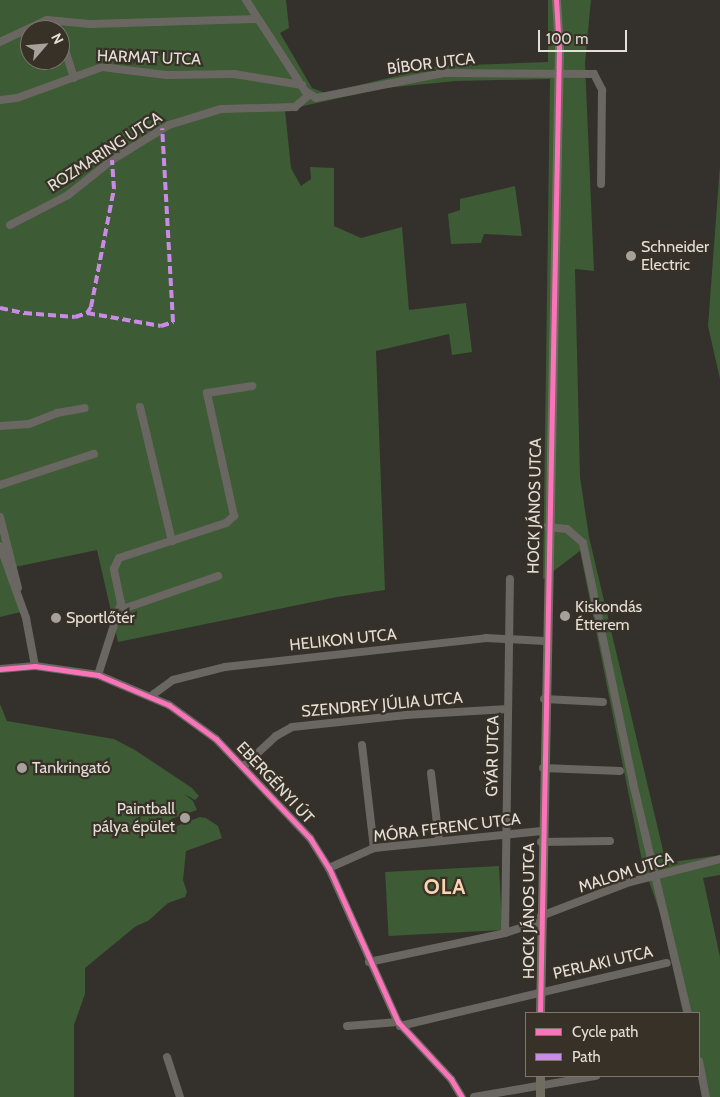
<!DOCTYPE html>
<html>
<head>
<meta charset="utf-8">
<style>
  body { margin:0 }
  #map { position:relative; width:720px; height:1097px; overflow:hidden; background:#34302b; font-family:Cabin,sans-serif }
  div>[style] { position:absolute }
  .green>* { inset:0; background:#3d5b34; transform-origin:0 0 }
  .minor>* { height:8px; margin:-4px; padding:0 4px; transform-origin:4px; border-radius:4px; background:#6a6661 }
  .major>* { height:9px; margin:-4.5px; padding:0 4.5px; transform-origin:4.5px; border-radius:4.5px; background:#706c60 }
  .quiet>* { height:4px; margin-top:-2px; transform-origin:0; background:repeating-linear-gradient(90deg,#ca8be6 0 8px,transparent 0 12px) }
  .cycleway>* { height:5px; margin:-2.5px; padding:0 2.5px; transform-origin:2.5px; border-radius:2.5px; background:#fb73b8 }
  .dots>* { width:14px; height:14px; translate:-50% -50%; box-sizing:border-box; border:2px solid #383127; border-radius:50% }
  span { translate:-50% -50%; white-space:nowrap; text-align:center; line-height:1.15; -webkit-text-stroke:4.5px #383127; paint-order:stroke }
  .street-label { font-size:16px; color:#e4dfd8 }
  .poi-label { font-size:16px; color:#e4dfd8 }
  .left { translate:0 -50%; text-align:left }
  .right { translate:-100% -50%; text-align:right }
  .district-label { font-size:21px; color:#f7d4b2; font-weight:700; letter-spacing:1px }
  .legend { position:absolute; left:525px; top:1012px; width:175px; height:65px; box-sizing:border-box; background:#383127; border:1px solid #7d776e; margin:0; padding:6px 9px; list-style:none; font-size:15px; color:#e4dfd8 }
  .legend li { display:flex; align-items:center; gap:10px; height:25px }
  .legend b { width:25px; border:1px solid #7d776e }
  .north { position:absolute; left:20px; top:20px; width:50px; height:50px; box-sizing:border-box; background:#383127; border:1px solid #7d776e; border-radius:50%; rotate:63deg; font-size:14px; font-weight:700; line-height:20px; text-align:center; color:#e4dfd8 }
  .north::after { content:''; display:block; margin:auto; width:18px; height:22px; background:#a6a29b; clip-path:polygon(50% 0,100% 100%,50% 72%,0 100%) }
  .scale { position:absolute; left:538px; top:30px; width:89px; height:22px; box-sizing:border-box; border:2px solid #e4dfd8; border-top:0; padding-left:6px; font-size:15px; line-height:18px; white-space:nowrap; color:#e4dfd8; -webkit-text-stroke:4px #383127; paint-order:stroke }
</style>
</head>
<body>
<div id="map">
  <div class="green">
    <div style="clip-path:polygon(evenodd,0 0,286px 0,289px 28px,280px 33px,312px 88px,325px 93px,439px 66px,548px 62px,548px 0,591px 0,585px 63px,594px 271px,575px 269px,580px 477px,589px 537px,666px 863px,720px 855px,720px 875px,703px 878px,720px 957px,720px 1097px,702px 1097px,698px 1076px,699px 1013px,683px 1013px,661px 916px,642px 861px,580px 551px,543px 579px,550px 79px,456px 81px,385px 88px,285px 110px,291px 168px,301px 186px,311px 179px,310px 167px,334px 168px,334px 226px,361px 238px,402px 227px,409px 310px,466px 303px,472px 352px,452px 355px,449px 334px,376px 351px,385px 590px,337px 597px,118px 642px,97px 550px,15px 567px,25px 611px,0 617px,0 0,30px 30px,60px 30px,60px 60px,30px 60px,30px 30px)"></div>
    <div style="clip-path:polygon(720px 165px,720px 379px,708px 326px)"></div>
    <div style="clip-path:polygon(515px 186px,522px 236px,484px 234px,481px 243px,451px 244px,448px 214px,460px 210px,460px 199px)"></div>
    <div style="clip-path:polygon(0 704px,7px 721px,114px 739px,135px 750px,192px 788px,199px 796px,195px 800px,184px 794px,193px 801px,197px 810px,171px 819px,174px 827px,200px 817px,206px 818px,218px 826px,222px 838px,186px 851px,183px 880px,187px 892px,185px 897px,168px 903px,148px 921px,136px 926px,85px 968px,85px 994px,74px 1025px,74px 1097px,0 1097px)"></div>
    <div style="left:499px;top:866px;width:64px;height:114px;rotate:87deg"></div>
  </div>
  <div class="minor">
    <div style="left:246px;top:0;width:108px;rotate:57deg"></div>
    <div style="left:305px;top:91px;width:13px;rotate:32deg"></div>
    <div style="left:316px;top:98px;width:130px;rotate:-11.1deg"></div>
    <div style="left:444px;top:73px;width:150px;rotate:0.4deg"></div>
    <div style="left:594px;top:74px;width:18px;rotate:63deg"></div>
    <div style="left:602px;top:90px;width:94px;rotate:90.6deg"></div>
    <div style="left:60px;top:34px;width:46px;rotate:72.3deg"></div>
    <div style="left:0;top:42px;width:52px;rotate:-25.1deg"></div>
    <div style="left:47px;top:20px;width:43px;rotate:5.3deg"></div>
    <div style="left:90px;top:24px;width:168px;rotate:-1.7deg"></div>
    <div style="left:0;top:100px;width:17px;rotate:-7deg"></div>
    <div style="left:17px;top:98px;width:90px;rotate:-20deg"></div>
    <div style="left:102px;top:67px;width:65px;rotate:7deg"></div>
    <div style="left:167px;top:75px;width:67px;rotate:-0.9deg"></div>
    <div style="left:234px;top:74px;width:69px;rotate:9.2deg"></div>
    <div style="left:10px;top:225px;width:65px;rotate:-27.3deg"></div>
    <div style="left:68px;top:195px;width:56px;rotate:-38.5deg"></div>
    <div style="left:112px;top:160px;width:67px;rotate:-31.6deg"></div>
    <div style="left:169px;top:125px;width:54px;rotate:-17.1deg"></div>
    <div style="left:221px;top:109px;width:74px;rotate:-1.5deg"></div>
    <div style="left:295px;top:107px;width:18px;rotate:-41deg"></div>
    <div style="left:140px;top:407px;width:138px;rotate:76.6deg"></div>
    <div style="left:0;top:426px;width:29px;rotate:-4deg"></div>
    <div style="left:29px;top:424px;width:30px;rotate:-21deg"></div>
    <div style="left:57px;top:413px;width:28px;rotate:-10deg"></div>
    <div style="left:0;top:485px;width:99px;rotate:-18.3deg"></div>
    <div style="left:0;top:517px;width:73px;rotate:75.8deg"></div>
    <div style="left:547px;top:527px;width:20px;rotate:6deg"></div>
    <div style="left:567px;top:529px;width:21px;rotate:41deg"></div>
    <div style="left:583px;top:543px;width:245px;rotate:78.2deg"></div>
    <div style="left:633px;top:783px;width:236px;rotate:76.6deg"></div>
    <div style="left:0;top:546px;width:77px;rotate:70.1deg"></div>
    <div style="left:26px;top:618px;width:49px;rotate:79.4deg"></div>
    <div style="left:120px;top:610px;width:104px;rotate:-19.1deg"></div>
    <div style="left:0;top:669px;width:35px;rotate:-5deg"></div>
    <div style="left:35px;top:666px;width:64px;rotate:8.1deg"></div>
    <div style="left:98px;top:675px;width:77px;rotate:22.9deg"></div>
    <div style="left:169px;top:705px;width:58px;rotate:35.9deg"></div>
    <div style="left:216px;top:739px;width:137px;rotate:46.5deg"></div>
    <div style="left:310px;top:838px;width:36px;rotate:58deg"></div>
    <div style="left:329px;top:868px;width:169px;rotate:65.9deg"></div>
    <div style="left:398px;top:1022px;width:78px;rotate:47.1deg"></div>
    <div style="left:451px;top:1079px;width:21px;rotate:59deg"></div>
    <div style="left:98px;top:675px;width:76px;rotate:-72.3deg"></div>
    <div style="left:121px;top:603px;width:35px;rotate:-102deg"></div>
    <div style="left:114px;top:569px;width:12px;rotate:-66deg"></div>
    <div style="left:119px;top:558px;width:113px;rotate:-18.1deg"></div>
    <div style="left:226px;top:523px;width:11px;rotate:-41deg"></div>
    <div style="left:234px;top:516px;width:126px;rotate:-102.4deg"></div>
    <div style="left:207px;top:393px;width:46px;rotate:-8.8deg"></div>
    <div style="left:151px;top:696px;width:27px;rotate:-36deg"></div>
    <div style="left:173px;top:680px;width:54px;rotate:-14deg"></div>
    <div style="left:225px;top:667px;width:263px;rotate:-6.3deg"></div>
    <div style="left:486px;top:638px;width:59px;rotate:2.9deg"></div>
    <div style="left:544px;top:699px;width:59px;rotate:2.9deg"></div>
    <div style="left:362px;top:745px;width:104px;rotate:83.4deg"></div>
    <div style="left:244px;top:766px;width:44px;rotate:-43.2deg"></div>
    <div style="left:276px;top:736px;width:18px;rotate:-29deg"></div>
    <div style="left:292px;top:727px;width:115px;rotate:-6deg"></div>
    <div style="left:406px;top:715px;width:102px;rotate:-3.4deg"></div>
    <div style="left:543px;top:768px;width:77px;rotate:2.2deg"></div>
    <div style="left:431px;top:773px;width:67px;rotate:83.2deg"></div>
    <div style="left:541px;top:842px;width:69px;rotate:-0.8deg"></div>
    <div style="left:329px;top:868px;width:49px;rotate:-24deg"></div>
    <div style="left:374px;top:848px;width:169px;rotate:-5.8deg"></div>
    <div style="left:541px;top:916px;width:95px;rotate:-20.9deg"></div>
    <div style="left:630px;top:882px;width:93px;rotate:-14.3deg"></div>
    <div style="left:505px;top:933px;width:354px;rotate:-89.2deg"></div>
    <div style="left:369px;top:962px;width:139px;rotate:-12deg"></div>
    <div style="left:505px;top:933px;width:38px;rotate:-18deg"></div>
    <div style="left:347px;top:1026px;width:51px;rotate:-4.5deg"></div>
    <div style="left:400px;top:1026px;width:274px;rotate:-13.3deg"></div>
    <div style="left:167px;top:1057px;width:42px;rotate:72deg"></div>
    <div style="left:699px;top:1061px;width:37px;rotate:79deg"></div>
    <div style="left:474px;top:1097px;width:124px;rotate:-9.8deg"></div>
  </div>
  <div class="major">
    <div style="left:540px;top:1013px;width:964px;rotate:-88.87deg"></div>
    <div style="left:559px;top:49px;width:49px;rotate:-93.5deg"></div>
    <div style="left:540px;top:1076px;width:21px;rotate:90deg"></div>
  </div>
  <div class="quiet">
    <div style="left:0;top:308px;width:25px;rotate:12deg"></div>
    <div style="left:24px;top:313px;width:51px;rotate:4.5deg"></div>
    <div style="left:75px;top:317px;width:13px;rotate:-18deg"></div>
    <div style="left:87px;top:313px;width:7px;rotate:-56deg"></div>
    <div style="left:91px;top:307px;width:120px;rotate:-79deg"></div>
    <div style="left:114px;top:189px;width:29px;rotate:-94deg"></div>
    <div style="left:87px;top:313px;width:75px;rotate:10deg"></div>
    <div style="left:161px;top:326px;width:13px;rotate:-18deg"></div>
    <div style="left:173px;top:322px;width:194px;rotate:-93.2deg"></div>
  </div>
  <div class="cycleway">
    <div style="left:0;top:669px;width:35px;rotate:-5deg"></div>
    <div style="left:35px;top:666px;width:64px;rotate:8.1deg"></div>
    <div style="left:98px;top:675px;width:77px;rotate:22.9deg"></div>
    <div style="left:169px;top:705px;width:58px;rotate:35.9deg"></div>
    <div style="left:216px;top:739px;width:137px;rotate:46.5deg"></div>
    <div style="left:310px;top:838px;width:36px;rotate:58deg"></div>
    <div style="left:329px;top:868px;width:169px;rotate:65.9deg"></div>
    <div style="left:398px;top:1022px;width:78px;rotate:47.1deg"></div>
    <div style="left:451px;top:1079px;width:21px;rotate:59deg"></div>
    <div style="left:540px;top:1013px;width:964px;rotate:-88.87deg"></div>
    <div style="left:559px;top:49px;width:49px;rotate:-93.5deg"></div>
  </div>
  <div class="dots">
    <div style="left:631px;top:256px;background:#a6a29b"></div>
    <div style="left:565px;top:616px;background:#a6a29b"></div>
    <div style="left:56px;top:618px;background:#a6a29b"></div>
    <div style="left:22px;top:768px;background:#a6a29b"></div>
    <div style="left:185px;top:818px;background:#a6a29b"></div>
  </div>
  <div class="street-label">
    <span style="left:149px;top:58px;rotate:2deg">HARMAT UTCA</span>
    <span style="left:431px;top:64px;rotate:-7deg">BÍBOR UTCA</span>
    <span style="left:105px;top:152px;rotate:-33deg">ROZMARING UTCA</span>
    <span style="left:535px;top:506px;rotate:-89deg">HOCK JÁNOS UTCA</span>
    <span style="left:343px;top:640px;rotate:-6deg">HELIKON UTCA</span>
    <span style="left:382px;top:705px;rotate:-5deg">SZENDREY JÚLIA UTCA</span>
    <span style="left:493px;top:756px;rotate:-89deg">GYÁR UTCA</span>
    <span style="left:275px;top:783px;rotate:47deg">EBERGÉNYI ÚT</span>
    <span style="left:447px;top:828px;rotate:-7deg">MÓRA FERENC UTCA</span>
    <span style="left:626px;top:873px;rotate:-18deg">MALOM UTCA</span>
    <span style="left:529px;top:911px;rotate:-90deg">HOCK JÁNOS UTCA</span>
    <span style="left:603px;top:963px;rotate:-13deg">PERLAKI UTCA</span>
  </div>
  <div class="poi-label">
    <span class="left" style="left:641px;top:256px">Schneider<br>Electric</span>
    <span class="left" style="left:575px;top:616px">Kiskondás<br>Étterem</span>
    <span class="left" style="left:66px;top:618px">Sportlőtér</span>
    <span class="left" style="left:32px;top:768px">Tankringató</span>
    <span class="right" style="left:175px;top:818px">Paintball<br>pálya épület</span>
  </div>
  <div class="district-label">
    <span style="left:445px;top:887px">OLA</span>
  </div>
  <ul class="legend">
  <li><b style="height:6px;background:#fb73b8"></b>Cycle path</li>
  <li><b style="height:6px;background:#ca8be6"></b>Path</li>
  </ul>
  <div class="north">N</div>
  <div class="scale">100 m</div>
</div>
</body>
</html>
